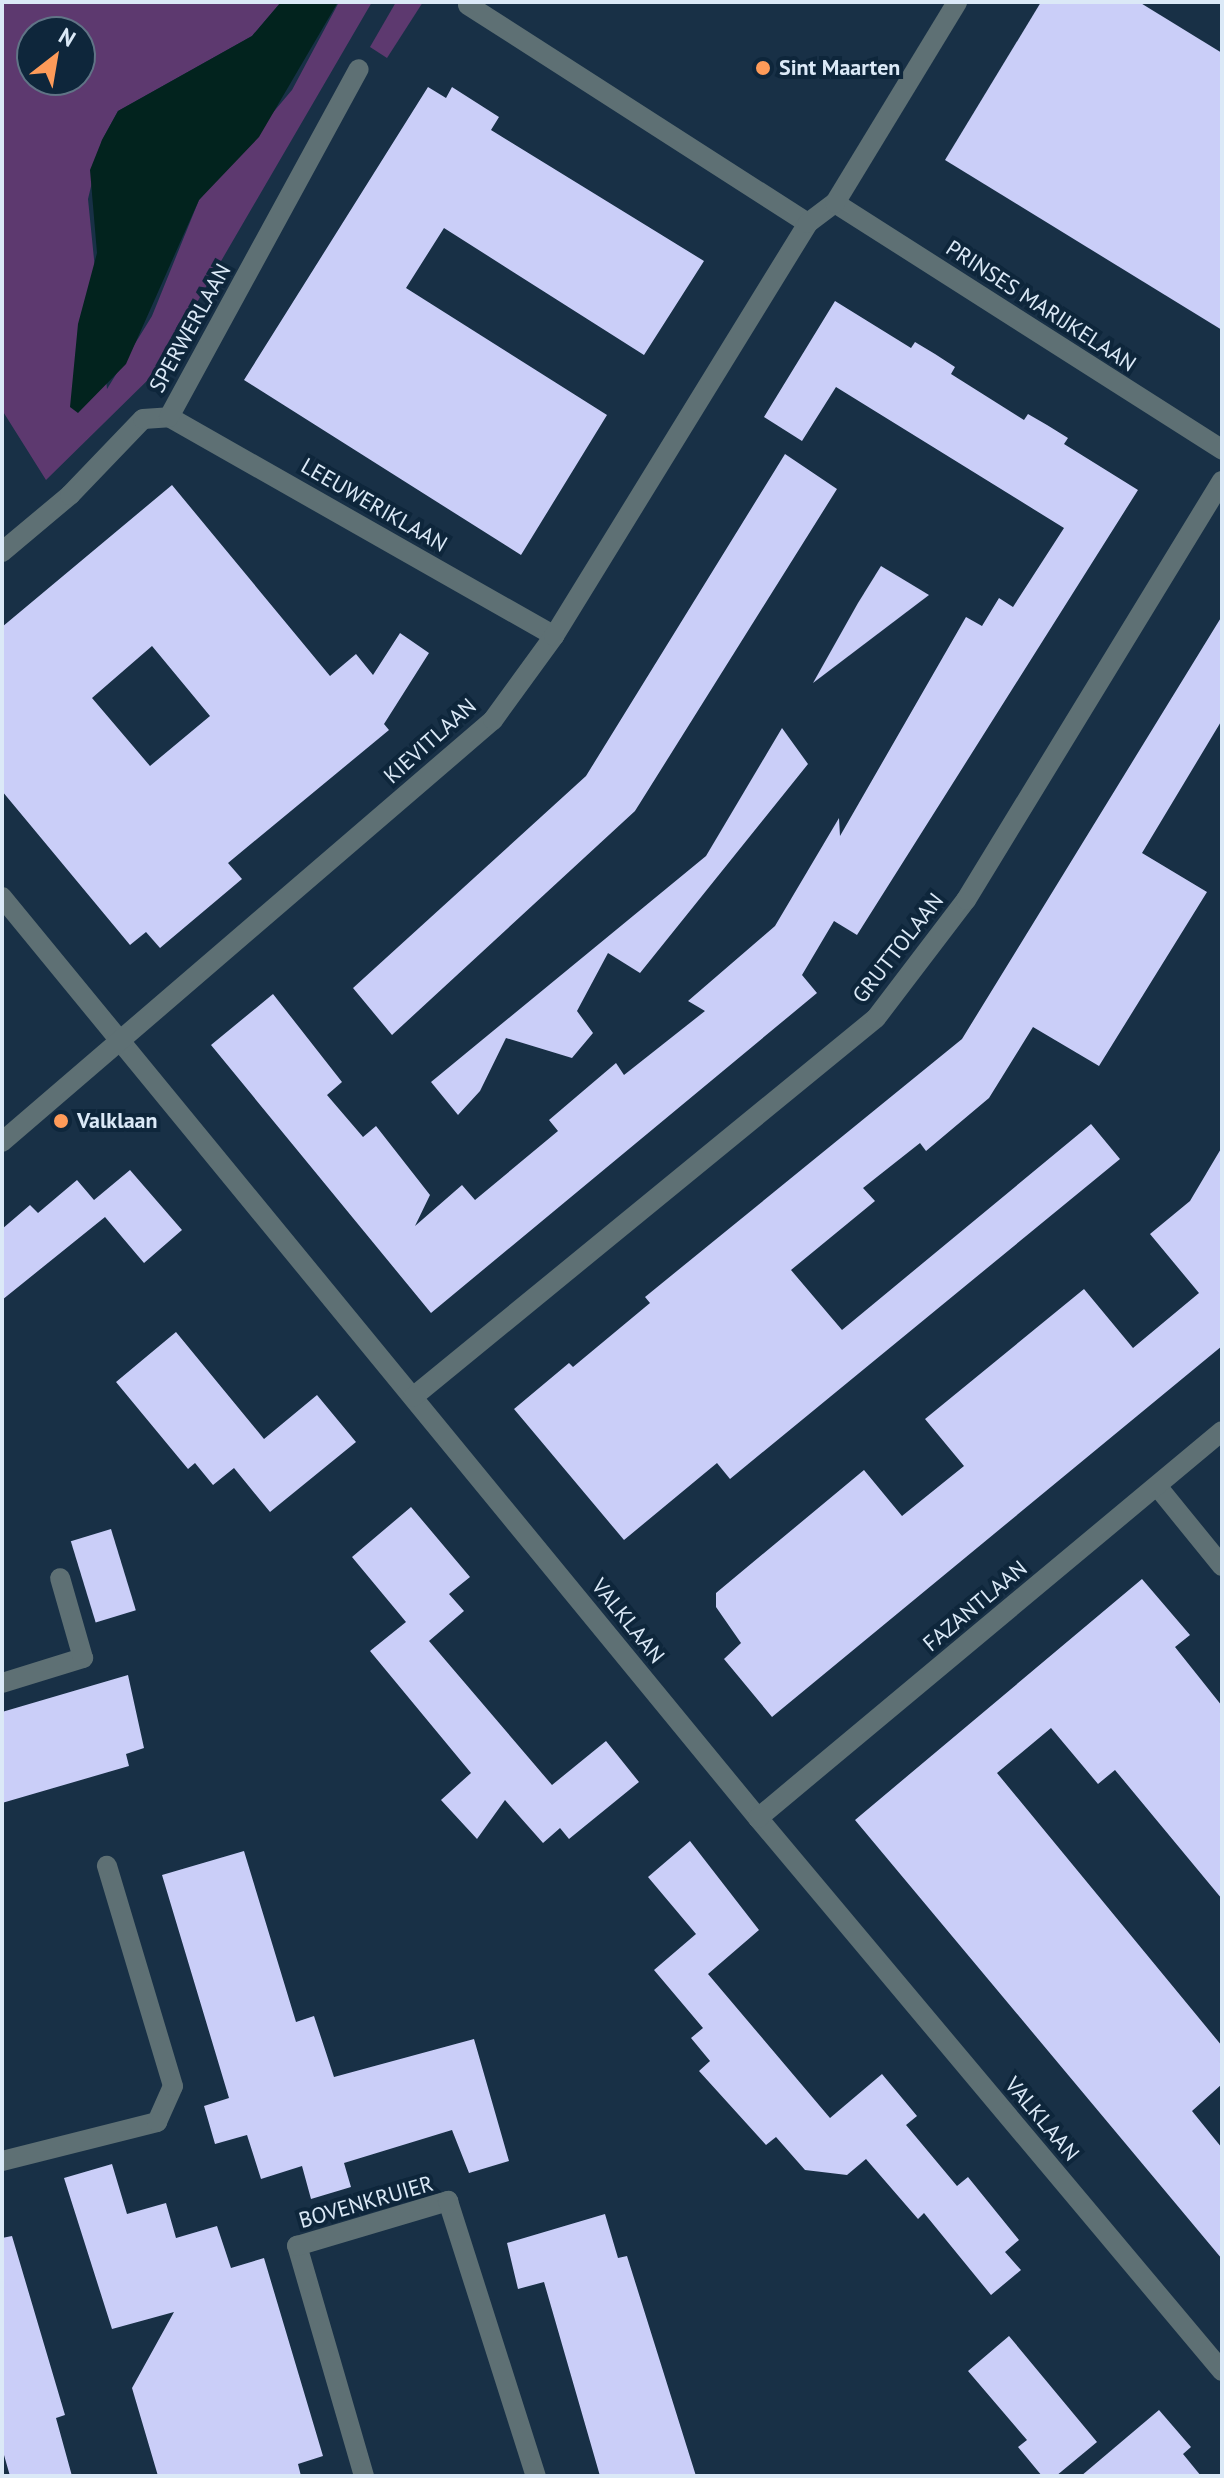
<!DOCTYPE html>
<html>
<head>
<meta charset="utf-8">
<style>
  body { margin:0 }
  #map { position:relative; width:1224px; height:2478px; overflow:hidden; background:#183046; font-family:"PT Sans",sans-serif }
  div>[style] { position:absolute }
  .green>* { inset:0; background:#5d396f }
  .water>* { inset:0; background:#02231e }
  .building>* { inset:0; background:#cacef8; transform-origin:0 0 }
  .minor>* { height:20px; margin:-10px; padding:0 10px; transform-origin:10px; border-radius:10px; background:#5e7074 }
  .dots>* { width:22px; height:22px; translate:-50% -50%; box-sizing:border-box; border:4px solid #0e263b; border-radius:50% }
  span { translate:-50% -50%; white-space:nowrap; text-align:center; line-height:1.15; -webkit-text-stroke:8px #0e263b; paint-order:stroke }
  .poi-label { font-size:22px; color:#dbe9f7; font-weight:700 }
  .left { translate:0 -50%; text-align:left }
  .street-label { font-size:22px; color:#dbe9f7 }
  .frame { position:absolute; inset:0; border:4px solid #dbe9f7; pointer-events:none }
  .north { position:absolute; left:16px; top:16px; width:80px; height:80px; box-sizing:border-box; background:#0e263b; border:2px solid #607486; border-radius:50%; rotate:31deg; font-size:22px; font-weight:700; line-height:32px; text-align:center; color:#dbe9f7 }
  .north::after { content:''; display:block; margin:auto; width:28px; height:36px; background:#fe9b59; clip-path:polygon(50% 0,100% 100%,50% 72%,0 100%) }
</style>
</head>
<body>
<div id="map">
  <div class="green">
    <div style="clip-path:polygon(evenodd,2px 2px,281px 2px,252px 36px,118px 111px,102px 140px,88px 199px,107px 389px,152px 316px,199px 200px,292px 90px,339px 2px,372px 2px,157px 371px,46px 480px,2px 410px,2px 2px,32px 32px,80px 32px,80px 80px,32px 80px,32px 32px)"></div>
    <div style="clip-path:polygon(396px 2px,423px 2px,387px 58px,370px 47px)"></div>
  </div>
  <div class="water">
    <div style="clip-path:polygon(281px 2px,338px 2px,259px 137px,199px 200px,126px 364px,78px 413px,70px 407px,78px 324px,97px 253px,90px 170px,102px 140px,118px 111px,252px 36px)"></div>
  </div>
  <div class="building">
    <div style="clip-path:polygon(1041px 2px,1139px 2px,1222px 53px,1222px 330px,945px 160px)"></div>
    <div style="clip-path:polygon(428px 87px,446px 98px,452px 87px,499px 117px,491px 130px,704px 261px,644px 355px,444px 228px,406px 288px,607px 415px,521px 555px,244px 380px)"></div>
    <div style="clip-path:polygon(835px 301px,911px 348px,915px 342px,935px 354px,955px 367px,951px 374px,1024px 420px,1028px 414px,1047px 425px,1068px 438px,1064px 444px,1138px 490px,857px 935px,834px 921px,802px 975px,817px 993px,431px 1313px,211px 1045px,273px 994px,342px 1082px,327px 1095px,363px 1137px,376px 1126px,430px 1195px,415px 1226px,462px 1185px,475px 1200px,558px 1131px,549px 1120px,616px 1063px,624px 1075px,705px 1011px,688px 1001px,775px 926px,839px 818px,840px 836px,966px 617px,982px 626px,999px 598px,1013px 607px,1064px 528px,836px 387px,802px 441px,764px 417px)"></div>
    <div style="clip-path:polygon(785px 454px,837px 489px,635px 811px,392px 1035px,353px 988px,586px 776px)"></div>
    <div style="clip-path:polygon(evenodd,172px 485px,330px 676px,356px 654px,373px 675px,400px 633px,429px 653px,384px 724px,389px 730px,228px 863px,242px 879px,160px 948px,146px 932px,130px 945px,2px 791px,2px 627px,172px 485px,152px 646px,210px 716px,150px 766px,92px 698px,152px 646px)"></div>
    <div style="clip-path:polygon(881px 566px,929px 595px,813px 683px,858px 603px)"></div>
    <div style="clip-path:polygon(1222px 616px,1222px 720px,1142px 853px,1207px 892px,1099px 1066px,1033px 1027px,989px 1098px,926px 1151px,920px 1143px,863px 1188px,875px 1201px,791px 1270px,842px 1330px,1091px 1124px,1120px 1159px,730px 1479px,717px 1463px,624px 1540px,514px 1409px,569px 1363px,573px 1367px,650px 1303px,645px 1297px,962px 1039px)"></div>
    <div style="clip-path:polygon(782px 728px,808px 764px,640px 973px,608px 953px,577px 1011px,593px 1033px,572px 1058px,506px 1038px,480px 1091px,458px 1115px,431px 1082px,706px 856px)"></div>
    <div style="clip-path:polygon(1222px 1147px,1222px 1346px,772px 1717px,724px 1659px,741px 1643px,716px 1607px,716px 1593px,864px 1470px,902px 1516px,964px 1466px,925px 1419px,1084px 1289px,1133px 1348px,1199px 1293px,1150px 1234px,1190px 1201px)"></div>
    <div style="clip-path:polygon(130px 1170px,182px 1230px,144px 1263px,105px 1217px,2px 1300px,2px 1229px,30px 1205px,38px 1213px,77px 1180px,94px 1200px)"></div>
    <div style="clip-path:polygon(176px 1332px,264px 1439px,317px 1395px,356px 1442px,270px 1512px,234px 1468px,213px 1485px,195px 1463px,188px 1469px,116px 1382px)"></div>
    <div style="clip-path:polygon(411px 1507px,470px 1577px,449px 1594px,464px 1611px,429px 1641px,552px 1785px,606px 1741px,639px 1782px,569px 1839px,560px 1828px,543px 1843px,505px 1800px,477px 1839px,441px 1800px,471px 1773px,370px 1651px,406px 1622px,352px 1557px)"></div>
    <div style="left:111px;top:1529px;width:85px;height:42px;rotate:73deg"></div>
    <div style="clip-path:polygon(1142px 1579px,1190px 1635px,1175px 1647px,1222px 1706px,1222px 1899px,1115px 1770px,1098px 1784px,1051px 1728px,997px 1773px,1222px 2046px,1222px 2084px,1192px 2111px,1222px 2148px,1222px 2259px,855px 1820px)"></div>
    <div style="clip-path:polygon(128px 1675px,144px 1748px,126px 1754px,129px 1766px,2px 1803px,2px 1712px)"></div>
    <div style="clip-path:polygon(690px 1841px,759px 1930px,708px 1974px,830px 2118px,882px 2074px,917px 2116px,906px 2125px,957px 2186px,968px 2177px,1019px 2240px,1005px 2252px,1021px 2270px,991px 2295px,924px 2213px,918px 2219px,866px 2159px,847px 2175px,805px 2170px,776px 2137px,766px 2145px,699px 2071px,710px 2061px,691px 2038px,703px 2028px,654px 1970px,696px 1934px,648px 1877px)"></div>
    <div style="clip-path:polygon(244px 1851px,296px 2022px,314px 2016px,334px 2077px,474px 2039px,509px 2161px,469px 2173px,452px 2130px,344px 2163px,351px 2187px,311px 2199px,302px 2166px,261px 2179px,247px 2135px,215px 2144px,204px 2106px,229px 2098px,162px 1875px)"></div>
    <div style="clip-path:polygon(112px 2164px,127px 2214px,166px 2203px,176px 2238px,217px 2226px,231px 2268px,264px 2258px,323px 2456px,298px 2464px,301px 2476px,158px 2476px,132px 2388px,174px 2312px,112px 2329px,64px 2178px)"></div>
    <div style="clip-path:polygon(605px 2214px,618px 2258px,627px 2256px,696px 2476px,600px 2476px,544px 2282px,518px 2289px,507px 2243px)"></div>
    <div style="clip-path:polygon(12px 2236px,65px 2415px,56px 2418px,72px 2476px,10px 2476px,2px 2448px,2px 2238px)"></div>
    <div style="clip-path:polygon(1009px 2336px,1097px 2442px,1056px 2476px,1042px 2476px,1018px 2447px,1027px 2440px,968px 2371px)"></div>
    <div style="clip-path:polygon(1159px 2410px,1191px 2447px,1183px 2454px,1201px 2476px,1081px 2476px)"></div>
  </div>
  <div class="minor">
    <div style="left:468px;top:5px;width:404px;rotate:32.7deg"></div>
    <div style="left:835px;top:203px;width:459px;rotate:32.5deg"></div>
    <div style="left:169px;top:417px;width:443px;rotate:29.6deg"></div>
    <div style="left:2px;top:552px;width:89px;rotate:-40deg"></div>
    <div style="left:70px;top:495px;width:105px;rotate:-46.2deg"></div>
    <div style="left:143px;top:419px;width:26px;rotate:-4deg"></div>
    <div style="left:169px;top:417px;width:396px;rotate:-61.4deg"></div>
    <div style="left:2px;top:897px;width:1192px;rotate:50.62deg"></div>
    <div style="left:758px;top:1818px;width:722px;rotate:50deg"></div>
    <div style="left:2px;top:1142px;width:647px;rotate:-40.68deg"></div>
    <div style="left:493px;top:720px;width:104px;rotate:-54deg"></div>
    <div style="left:554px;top:636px;width:485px;rotate:-58.4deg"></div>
    <div style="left:808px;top:223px;width:34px;rotate:-37deg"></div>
    <div style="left:835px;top:203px;width:235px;rotate:-58.7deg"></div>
    <div style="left:413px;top:1397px;width:598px;rotate:-39.3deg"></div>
    <div style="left:876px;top:1018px;width:148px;rotate:-52.7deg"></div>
    <div style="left:966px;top:900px;width:491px;rotate:-58.6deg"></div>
    <div style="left:1157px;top:1486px;width:103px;rotate:50.9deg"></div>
    <div style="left:2px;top:1683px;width:85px;rotate:-17.2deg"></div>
    <div style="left:83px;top:1658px;width:83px;rotate:-106deg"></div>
    <div style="left:758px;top:1818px;width:604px;rotate:-39.83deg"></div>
    <div style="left:2px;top:2161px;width:160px;rotate:-14.1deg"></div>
    <div style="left:157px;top:2122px;width:39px;rotate:-66deg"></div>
    <div style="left:173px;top:2086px;width:230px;rotate:-106.7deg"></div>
    <div style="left:364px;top:2476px;width:240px;rotate:-106.2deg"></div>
    <div style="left:297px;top:2246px;width:158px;rotate:-16.6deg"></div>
    <div style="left:448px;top:2201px;width:289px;rotate:72.3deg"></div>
  </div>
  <div class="dots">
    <div style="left:763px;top:68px;background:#fe9b59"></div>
    <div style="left:61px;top:1121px;background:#fe9b59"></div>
  </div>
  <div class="poi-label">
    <span class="left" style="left:779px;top:68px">Sint Maarten</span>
    <span class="left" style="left:77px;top:1121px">Valklaan</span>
  </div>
  <div class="street-label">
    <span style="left:1041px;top:306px;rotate:33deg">PRINSES MARIJKELAAN</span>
    <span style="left:190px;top:328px;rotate:-61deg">SPERWERLAAN</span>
    <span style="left:374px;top:505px;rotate:30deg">LEEUWERIKLAAN</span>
    <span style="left:430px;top:741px;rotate:-42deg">KIEVITLAAN</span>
    <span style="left:898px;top:948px;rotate:-52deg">GRUTTOLAAN</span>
    <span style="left:975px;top:1606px;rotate:-40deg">FAZANTLAAN</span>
    <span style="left:628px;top:1621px;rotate:51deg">VALKLAAN</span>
    <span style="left:1042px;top:2119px;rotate:50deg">VALKLAAN</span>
    <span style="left:366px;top:2202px;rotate:-16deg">BOVENKRUIER</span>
  </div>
  <div class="frame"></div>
  <div class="north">N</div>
</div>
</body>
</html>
